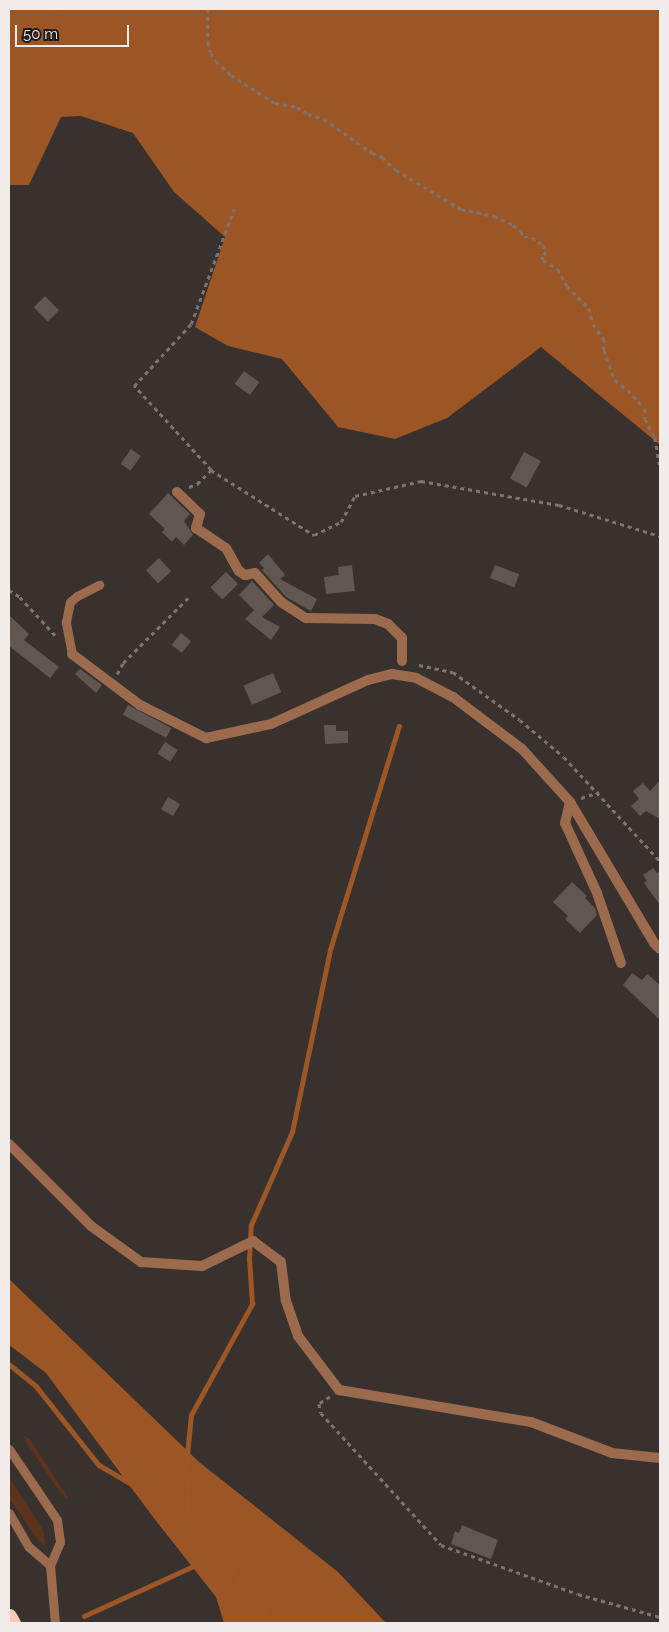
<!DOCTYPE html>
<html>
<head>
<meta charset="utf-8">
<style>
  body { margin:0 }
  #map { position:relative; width:669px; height:1632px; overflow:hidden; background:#39312d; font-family:Raleway,sans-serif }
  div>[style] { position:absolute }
  .green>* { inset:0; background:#5b341b }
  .forest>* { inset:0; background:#9c5626 }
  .stream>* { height:4.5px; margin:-2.25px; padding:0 2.25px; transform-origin:2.25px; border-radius:2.25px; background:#9d5727 }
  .building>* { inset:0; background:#605752; transform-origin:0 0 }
  .path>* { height:2.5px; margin-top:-1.25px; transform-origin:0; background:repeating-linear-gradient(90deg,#7b7470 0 4px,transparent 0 8px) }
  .service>* { height:9px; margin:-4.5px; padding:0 4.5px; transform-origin:4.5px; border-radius:4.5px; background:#9c6b4d }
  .pedestrian>* { height:10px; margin:-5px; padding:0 5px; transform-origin:5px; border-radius:5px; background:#9c6b4d }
  .minor>* { height:10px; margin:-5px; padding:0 5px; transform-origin:5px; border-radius:5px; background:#9c6b4d }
  .tertiary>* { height:10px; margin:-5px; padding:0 5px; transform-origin:5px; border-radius:5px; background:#9c6b4d }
  .motorway>* { height:15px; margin:-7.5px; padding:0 7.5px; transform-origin:7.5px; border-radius:7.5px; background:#fccbae }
  span { translate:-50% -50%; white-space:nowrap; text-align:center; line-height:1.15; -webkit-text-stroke:5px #1e1a18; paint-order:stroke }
  .frame { position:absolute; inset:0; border:10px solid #f1ece9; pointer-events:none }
  .scale { position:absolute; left:15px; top:25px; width:114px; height:22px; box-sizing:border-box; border:2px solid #f1ece9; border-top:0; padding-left:6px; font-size:15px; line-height:18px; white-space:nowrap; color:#f1ece9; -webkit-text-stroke:4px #1e1a18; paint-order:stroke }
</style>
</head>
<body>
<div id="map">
  <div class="green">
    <div style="clip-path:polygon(24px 1436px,30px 1439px,66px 1494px,68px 1500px,59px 1491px,25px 1440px)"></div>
    <div style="clip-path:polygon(9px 1477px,43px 1530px,45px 1546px,38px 1540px,9px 1498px)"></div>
  </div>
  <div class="forest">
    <div style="clip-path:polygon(9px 9px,660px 9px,660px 445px,541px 347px,447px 418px,395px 439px,338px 427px,282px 359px,228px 346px,195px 327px,225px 237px,174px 192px,133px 133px,81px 116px,61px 117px,29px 185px,9px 185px)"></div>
    <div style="clip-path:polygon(9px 1279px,199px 1462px,338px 1572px,386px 1623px,224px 1623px,216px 1597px,153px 1517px,46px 1373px,9px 1345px)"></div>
  </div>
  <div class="stream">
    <div style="left:45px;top:9px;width:15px;rotate:16deg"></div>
    <div style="left:9px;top:1364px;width:35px;rotate:39deg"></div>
    <div style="left:36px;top:1386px;width:101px;rotate:51.4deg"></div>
    <div style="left:99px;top:1465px;width:104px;rotate:30deg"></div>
    <div style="left:189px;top:1517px;width:136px;rotate:51.3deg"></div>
    <div style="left:189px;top:1517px;width:52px;rotate:-93.3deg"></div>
    <div style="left:186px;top:1465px;width:50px;rotate:-84.3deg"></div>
    <div style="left:191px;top:1415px;width:127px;rotate:-61.2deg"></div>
    <div style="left:252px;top:1304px;width:45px;rotate:-93.8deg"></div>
    <div style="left:249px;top:1259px;width:34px;rotate:-87deg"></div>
    <div style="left:251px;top:1225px;width:102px;rotate:-66.2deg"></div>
    <div style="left:292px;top:1132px;width:186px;rotate:-78.2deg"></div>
    <div style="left:330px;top:950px;width:234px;rotate:-72.9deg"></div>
    <div style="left:84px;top:1616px;width:147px;rotate:-24.5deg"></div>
  </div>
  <div class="building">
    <div style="left:45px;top:296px;width:20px;height:16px;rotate:45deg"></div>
    <div style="left:244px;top:371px;width:19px;height:16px;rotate:36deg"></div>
    <div style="left:131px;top:449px;width:12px;height:18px;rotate:35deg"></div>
    <div style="left:524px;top:452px;width:19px;height:30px;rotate:28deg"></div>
    <div style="clip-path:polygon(168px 493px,190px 514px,184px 521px,193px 535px,184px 545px,176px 537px,172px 542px,162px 532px,165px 529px,149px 514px)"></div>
    <div style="clip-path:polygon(268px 554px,285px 575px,280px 579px,317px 599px,311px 611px,286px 597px,262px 570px,264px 568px,259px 563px)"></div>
    <div style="left:159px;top:558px;width:18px;height:18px;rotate:47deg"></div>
    <div style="clip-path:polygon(352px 565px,355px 591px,326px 594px,324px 577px,339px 575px,338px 567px)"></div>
    <div style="left:495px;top:565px;width:26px;height:14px;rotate:21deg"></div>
    <div style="left:226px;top:572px;width:17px;height:22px;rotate:45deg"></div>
    <div style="clip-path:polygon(252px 581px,274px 605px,262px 617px,280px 627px,271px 640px,245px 619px,254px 610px,239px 595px)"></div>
    <div style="clip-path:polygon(9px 615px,29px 634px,24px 640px,59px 667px,50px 678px,9px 646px)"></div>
    <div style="left:181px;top:633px;width:13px;height:15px;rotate:39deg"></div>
    <div style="clip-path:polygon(80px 669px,102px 685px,96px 693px,75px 674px)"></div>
    <div style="left:273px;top:673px;width:21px;height:32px;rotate:67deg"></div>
    <div style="left:128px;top:705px;width:49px;height:11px;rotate:28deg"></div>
    <div style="clip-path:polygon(324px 725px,336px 725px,336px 731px,348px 731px,348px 743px,325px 744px)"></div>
    <div style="left:165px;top:742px;width:15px;height:14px;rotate:32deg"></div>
    <div style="clip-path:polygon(660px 780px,660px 819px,646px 811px,640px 816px,631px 806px,639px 799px,633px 791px,643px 783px,650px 791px)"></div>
    <div style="left:168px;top:797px;width:14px;height:14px;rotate:30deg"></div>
    <div style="clip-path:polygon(653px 868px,657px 873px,660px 871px,660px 905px,644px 883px,647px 881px,643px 875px)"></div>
    <div style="clip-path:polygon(572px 882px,587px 896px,585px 898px,595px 908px,597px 915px,580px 933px,565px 919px,568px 916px,553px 902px)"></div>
    <div style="clip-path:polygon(632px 973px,642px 980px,647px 974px,660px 985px,660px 1020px,623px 985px)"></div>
    <div style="clip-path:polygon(462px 1525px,498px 1540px,491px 1559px,451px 1544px,455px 1531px,459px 1533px)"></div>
  </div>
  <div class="path">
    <div style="left:208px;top:9px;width:33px;rotate:90deg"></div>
    <div style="left:208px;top:42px;width:11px;rotate:75deg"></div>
    <div style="left:211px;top:53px;width:9px;rotate:58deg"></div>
    <div style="left:216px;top:61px;width:21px;rotate:43deg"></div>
    <div style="left:231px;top:75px;width:52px;rotate:32.5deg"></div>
    <div style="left:275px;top:103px;width:22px;rotate:10deg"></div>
    <div style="left:297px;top:107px;width:13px;rotate:32deg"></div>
    <div style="left:308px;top:114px;width:17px;rotate:17deg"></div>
    <div style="left:324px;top:119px;width:59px;rotate:35.3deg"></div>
    <div style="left:372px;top:153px;width:11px;rotate:22deg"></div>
    <div style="left:382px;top:157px;width:19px;rotate:43deg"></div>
    <div style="left:396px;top:170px;width:76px;rotate:31deg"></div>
    <div style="left:461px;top:209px;width:34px;rotate:12deg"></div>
    <div style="left:494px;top:216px;width:21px;rotate:25deg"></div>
    <div style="left:513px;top:225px;width:10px;rotate:37deg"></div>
    <div style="left:521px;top:231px;width:7px;rotate:63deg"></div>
    <div style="left:524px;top:237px;width:8px"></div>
    <div style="left:532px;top:237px;width:14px;rotate:36deg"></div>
    <div style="left:543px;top:245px;width:8px;rotate:67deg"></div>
    <div style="left:546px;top:252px;width:6px;rotate:129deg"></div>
    <div style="left:542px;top:257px;width:3px;rotate:72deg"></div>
    <div style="left:543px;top:260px;width:17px;rotate:31deg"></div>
    <div style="left:558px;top:269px;width:19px;rotate:62deg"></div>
    <div style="left:567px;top:286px;width:31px;rotate:45deg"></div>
    <div style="left:589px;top:308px;width:16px;rotate:76deg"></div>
    <div style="left:593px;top:324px;width:19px;rotate:54deg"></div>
    <div style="left:604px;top:339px;width:11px;rotate:90deg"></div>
    <div style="left:604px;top:350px;width:32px;rotate:70deg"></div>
    <div style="left:615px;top:380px;width:16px;rotate:38deg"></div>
    <div style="left:628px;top:390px;width:25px;rotate:48deg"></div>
    <div style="left:645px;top:409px;width:10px;rotate:90deg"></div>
    <div style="left:645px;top:419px;width:21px;rotate:62deg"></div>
    <div style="left:655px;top:438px;width:27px;rotate:80deg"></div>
    <div style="left:211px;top:470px;width:114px;rotate:-132.5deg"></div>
    <div style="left:134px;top:386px;width:84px;rotate:-47.4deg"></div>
    <div style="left:191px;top:324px;width:123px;rotate:-69.5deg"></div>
    <div style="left:189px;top:487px;width:9px;rotate:-21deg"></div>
    <div style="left:197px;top:484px;width:20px;rotate:-45deg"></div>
    <div style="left:211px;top:470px;width:122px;rotate:32.3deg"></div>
    <div style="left:314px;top:535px;width:30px;rotate:-26deg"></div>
    <div style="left:341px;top:522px;width:30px;rotate:-62deg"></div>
    <div style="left:355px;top:496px;width:68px;rotate:-12.8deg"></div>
    <div style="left:421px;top:481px;width:140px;rotate:9.9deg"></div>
    <div style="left:559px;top:505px;width:106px;rotate:17.1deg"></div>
    <div style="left:9px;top:590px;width:13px;rotate:32deg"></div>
    <div style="left:20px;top:597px;width:53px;rotate:47.3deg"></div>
    <div style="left:419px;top:665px;width:35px;rotate:12deg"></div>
    <div style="left:453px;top:672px;width:82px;rotate:35.6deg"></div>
    <div style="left:520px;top:720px;width:57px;rotate:40.1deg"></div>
    <div style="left:564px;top:757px;width:142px;rotate:47.3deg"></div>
    <div style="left:117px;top:674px;width:13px;rotate:-61deg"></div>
    <div style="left:123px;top:663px;width:96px;rotate:-45deg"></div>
    <div style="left:581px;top:798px;width:19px;rotate:-18deg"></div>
    <div style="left:330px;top:1397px;width:13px;rotate:148deg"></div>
    <div style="left:319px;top:1404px;width:9px;rotate:77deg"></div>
    <div style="left:321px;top:1413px;width:178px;rotate:47.7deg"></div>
    <div style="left:441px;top:1545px;width:145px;rotate:19.7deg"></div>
    <div style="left:578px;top:1594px;width:85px;rotate:15.7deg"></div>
  </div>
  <div class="service">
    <div style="left:72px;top:654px;width:33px;rotate:-101deg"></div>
    <div style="left:66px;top:622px;width:20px;rotate:-79deg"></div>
    <div style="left:70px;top:602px;width:9px;rotate:-41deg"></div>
    <div style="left:77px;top:596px;width:25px;rotate:-27deg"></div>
    <div style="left:9px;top:1449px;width:86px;rotate:55.9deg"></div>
    <div style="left:57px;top:1520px;width:22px;rotate:82deg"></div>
    <div style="left:60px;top:1542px;width:25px;rotate:113deg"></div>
    <div style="left:50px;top:1565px;width:58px;rotate:85.1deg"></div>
    <div style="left:9px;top:1513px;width:39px;rotate:60deg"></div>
    <div style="left:29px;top:1547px;width:28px;rotate:41deg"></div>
  </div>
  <div class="pedestrian">
    <div style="left:177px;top:492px;width:32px;rotate:44deg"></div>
    <div style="left:200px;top:514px;width:15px;rotate:106deg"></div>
    <div style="left:196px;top:528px;width:36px;rotate:34deg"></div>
    <div style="left:226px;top:548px;width:26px;rotate:61deg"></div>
    <div style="left:239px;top:571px;width:7px;rotate:34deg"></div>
    <div style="left:245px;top:575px;width:10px;rotate:-11deg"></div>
    <div style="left:255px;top:573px;width:39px;rotate:48deg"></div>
    <div style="left:281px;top:602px;width:30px;rotate:33deg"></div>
    <div style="left:306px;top:618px;width:69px;rotate:0.8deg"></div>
    <div style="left:375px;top:619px;width:14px;rotate:21deg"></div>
    <div style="left:388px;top:624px;width:20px;rotate:45deg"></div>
    <div style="left:402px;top:638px;width:23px;rotate:90deg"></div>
  </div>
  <div class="minor">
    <div style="left:570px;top:802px;width:22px;rotate:103deg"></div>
    <div style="left:565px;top:823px;width:77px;rotate:65.4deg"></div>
    <div style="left:597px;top:893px;width:74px;rotate:71.1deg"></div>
    <div style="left:9px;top:1144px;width:116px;rotate:45deg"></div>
    <div style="left:91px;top:1226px;width:62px;rotate:35.8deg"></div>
    <div style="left:141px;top:1262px;width:61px;rotate:3.8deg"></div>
    <div style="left:202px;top:1266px;width:57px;rotate:-26.1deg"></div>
    <div style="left:253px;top:1241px;width:35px;rotate:37deg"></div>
    <div style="left:281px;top:1262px;width:39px;rotate:83deg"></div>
    <div style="left:286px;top:1301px;width:37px;rotate:71deg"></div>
    <div style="left:298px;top:1336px;width:68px;rotate:52.8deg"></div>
    <div style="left:339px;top:1390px;width:195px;rotate:9.5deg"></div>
    <div style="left:531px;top:1422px;width:87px;rotate:20.9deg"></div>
    <div style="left:612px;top:1453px;width:48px;rotate:5.9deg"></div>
  </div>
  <div class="tertiary">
    <div style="left:72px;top:654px;width:85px;rotate:36.9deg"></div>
    <div style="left:140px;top:705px;width:74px;rotate:26.6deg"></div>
    <div style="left:206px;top:738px;width:66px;rotate:-12.2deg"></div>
    <div style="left:271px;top:724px;width:107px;rotate:-24.4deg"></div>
    <div style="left:368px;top:680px;width:25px;rotate:-14deg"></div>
    <div style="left:392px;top:674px;width:24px;rotate:9deg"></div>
    <div style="left:416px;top:678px;width:42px;rotate:27.2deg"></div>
    <div style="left:453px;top:697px;width:86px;rotate:37deg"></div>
    <div style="left:522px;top:749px;width:72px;rotate:47.8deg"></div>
    <div style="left:570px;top:802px;width:164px;rotate:59.2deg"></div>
    <div style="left:654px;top:943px;width:8px;rotate:45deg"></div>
  </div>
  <div class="motorway">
    <div style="left:9px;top:1616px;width:8px;rotate:60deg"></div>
  </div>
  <div class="frame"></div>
  <div class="scale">50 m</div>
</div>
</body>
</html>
